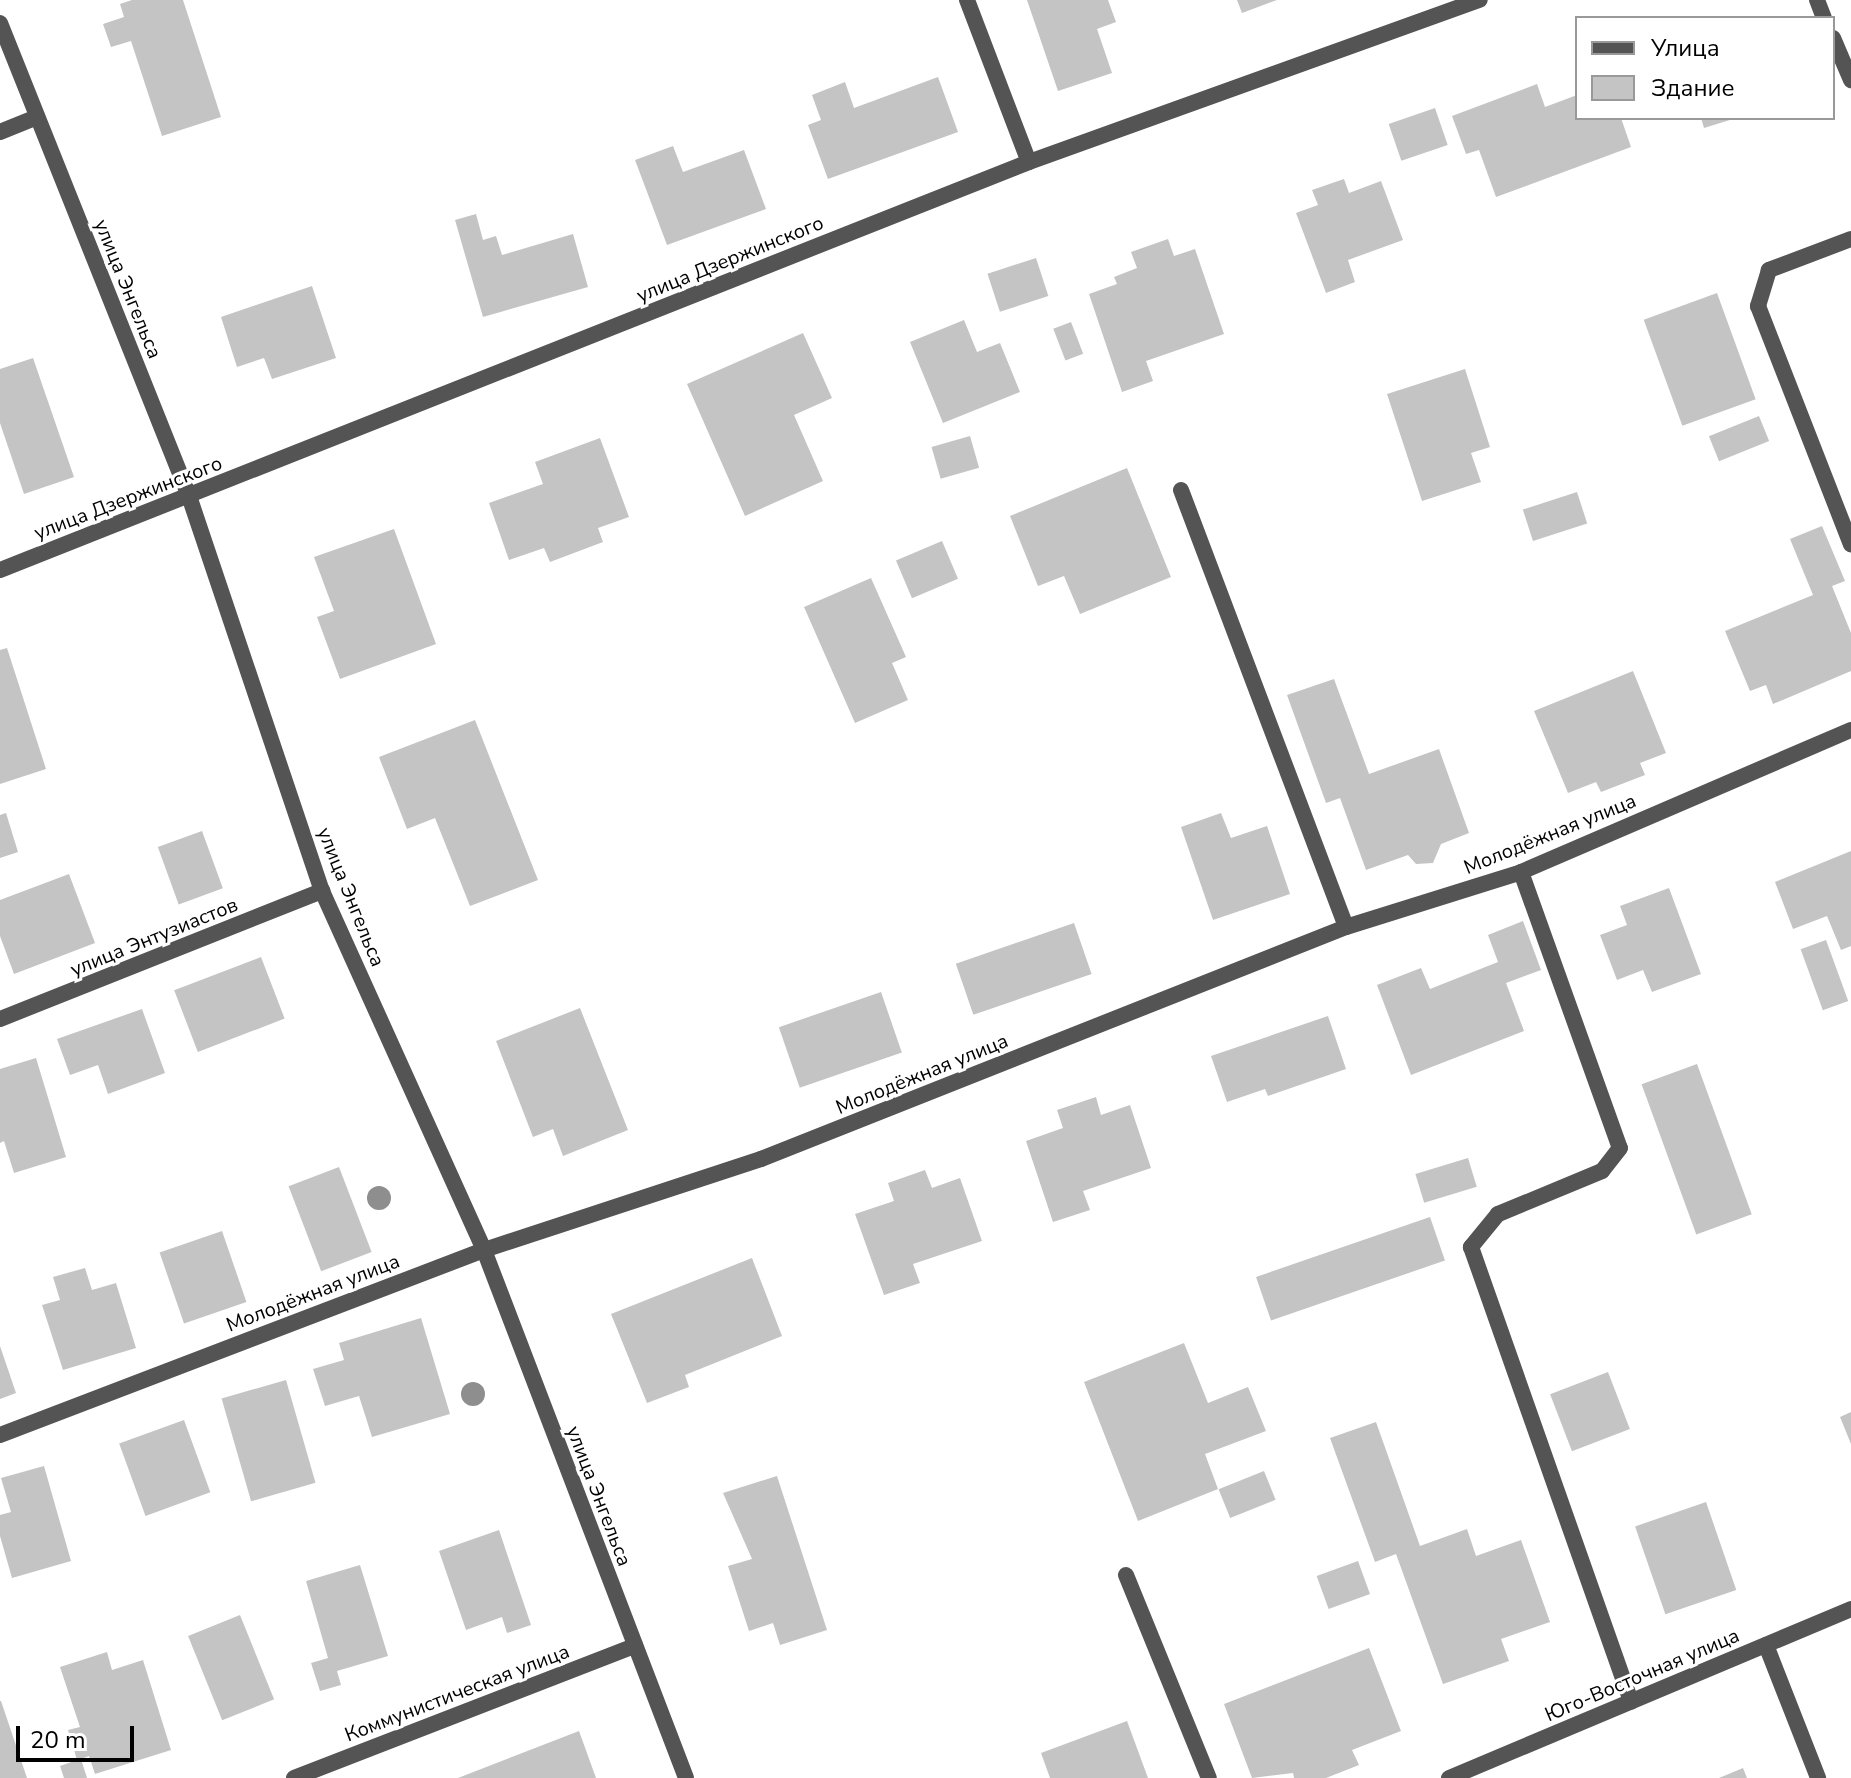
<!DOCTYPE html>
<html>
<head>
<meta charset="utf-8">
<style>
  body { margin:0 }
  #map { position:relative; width:1851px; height:1778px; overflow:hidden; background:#fff; font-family:"Nunito Sans",sans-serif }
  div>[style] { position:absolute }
  .building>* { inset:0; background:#c4c4c4; transform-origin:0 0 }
  .service>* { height:16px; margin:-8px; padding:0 8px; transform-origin:8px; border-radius:8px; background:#545454 }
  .minor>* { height:16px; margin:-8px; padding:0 8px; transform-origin:8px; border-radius:8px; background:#545454 }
  .trees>* { width:24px; height:24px; margin:-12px; border-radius:50%; background:#8e8e8e }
  span { translate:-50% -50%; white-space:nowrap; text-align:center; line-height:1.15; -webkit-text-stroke:6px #fff; paint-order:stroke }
  .street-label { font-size:20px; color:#000 }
  .legend { position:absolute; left:1575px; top:16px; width:260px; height:104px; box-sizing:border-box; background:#fff; border:2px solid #999; margin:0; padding:10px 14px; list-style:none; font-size:24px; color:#000 }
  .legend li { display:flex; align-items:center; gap:16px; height:40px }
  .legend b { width:40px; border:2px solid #999 }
  .scale { position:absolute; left:16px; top:1726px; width:118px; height:36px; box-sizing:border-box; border:4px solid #000; border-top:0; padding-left:10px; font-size:24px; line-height:28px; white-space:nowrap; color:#000; -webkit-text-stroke:6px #fff; paint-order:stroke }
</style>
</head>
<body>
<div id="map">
  <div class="building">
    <div style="clip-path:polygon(132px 0,183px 0,221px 117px,162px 136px,131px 41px,111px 47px,103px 24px,124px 17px,120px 4px)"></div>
    <div style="clip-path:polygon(1027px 0,1108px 0,1116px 22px,1097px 29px,1112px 73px,1058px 91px)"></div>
    <div style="clip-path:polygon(1237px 0,1277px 0,1242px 13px)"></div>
    <div style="clip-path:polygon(938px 77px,958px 132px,828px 179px,808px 125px,821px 120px,812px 95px,845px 82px,854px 108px)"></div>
    <div style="clip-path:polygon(1537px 84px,1545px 107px,1577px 95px,1577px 118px,1621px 118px,1631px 147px,1496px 197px,1479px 150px,1466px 154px,1452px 116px)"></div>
    <div style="left:1435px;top:108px;width:39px;height:49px;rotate:71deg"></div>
    <div style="clip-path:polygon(1701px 118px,1733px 118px,1733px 119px,1704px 128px)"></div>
    <div style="clip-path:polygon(673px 146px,683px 172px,744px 150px,766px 209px,667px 245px,635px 160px)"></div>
    <div style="clip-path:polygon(1344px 179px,1349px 193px,1381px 181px,1403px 240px,1348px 260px,1355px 282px,1326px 293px,1296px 213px,1318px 205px,1312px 190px)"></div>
    <div style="clip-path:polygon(476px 214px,483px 240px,496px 236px,502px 255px,573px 234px,588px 287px,483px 317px,455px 220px)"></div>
    <div style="clip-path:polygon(1168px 239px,1174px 256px,1195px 249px,1224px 334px,1146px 361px,1153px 381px,1122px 392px,1089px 294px,1117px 284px,1114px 277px,1137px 268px,1131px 252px)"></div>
    <div style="left:1036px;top:258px;width:40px;height:51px;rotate:72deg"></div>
    <div style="clip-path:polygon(312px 286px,336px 358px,272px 379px,264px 358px,237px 367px,221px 317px)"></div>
    <div style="left:1717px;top:293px;width:113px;height:78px;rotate:70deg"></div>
    <div style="clip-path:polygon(964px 320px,977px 352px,1000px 343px,1020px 392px,943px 423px,910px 342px)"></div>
    <div style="left:1071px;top:322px;width:34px;height:19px;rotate:69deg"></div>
    <div style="clip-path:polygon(803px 333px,832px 398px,794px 415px,823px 481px,745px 516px,687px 384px)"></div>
    <div style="clip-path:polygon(33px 358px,74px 477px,24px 494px,0 423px,0 369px)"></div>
    <div style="clip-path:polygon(1465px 369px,1490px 447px,1471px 453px,1481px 482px,1422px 501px,1387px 394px)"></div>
    <div style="left:1759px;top:416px;width:27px;height:54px;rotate:68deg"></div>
    <div style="left:970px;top:436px;width:33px;height:40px;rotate:74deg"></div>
    <div style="clip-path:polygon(600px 438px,629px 517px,598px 528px,603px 542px,550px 562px,544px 548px,509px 560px,489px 503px,543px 484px,535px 462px)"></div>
    <div style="clip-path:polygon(1127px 468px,1171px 577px,1080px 614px,1064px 576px,1038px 586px,1010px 516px)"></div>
    <div style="left:1577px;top:492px;width:33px;height:57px;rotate:72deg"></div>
    <div style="clip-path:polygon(1822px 526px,1845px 581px,1832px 586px,1851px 633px,1851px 671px,1773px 704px,1766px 685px,1750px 691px,1725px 631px,1813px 595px,1790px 539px)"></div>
    <div style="clip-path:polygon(394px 529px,436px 644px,340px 679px,317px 617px,334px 611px,314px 557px)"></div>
    <div style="left:942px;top:541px;width:41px;height:50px;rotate:67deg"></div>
    <div style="clip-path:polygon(871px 578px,906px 657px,892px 663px,908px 700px,855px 723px,804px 607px)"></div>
    <div style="clip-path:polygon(7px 648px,46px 769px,0 784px,0 650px)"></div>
    <div style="clip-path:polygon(1633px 671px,1666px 753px,1640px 763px,1645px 775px,1601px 792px,1596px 782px,1568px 793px,1534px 711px)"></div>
    <div style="clip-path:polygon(1334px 679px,1369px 774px,1439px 749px,1469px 833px,1441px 844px,1433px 863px,1416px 864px,1408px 855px,1366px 870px,1340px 798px,1326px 803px,1287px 695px)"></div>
    <div style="clip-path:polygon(475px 720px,538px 880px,470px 906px,435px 818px,407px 829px,379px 757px)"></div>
    <div style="clip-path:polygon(6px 813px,18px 852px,0 858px,0 815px)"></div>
    <div style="clip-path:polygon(1221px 813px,1231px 838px,1267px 826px,1290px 894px,1213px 920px,1181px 827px)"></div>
    <div style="left:202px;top:831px;width:61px;height:47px;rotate:70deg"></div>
    <div style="clip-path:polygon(1851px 851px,1851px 946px,1841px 950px,1827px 916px,1793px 929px,1775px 882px)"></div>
    <div style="clip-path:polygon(69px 874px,95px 943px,14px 974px,0 936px,0 900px)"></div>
    <div style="clip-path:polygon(1669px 888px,1701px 974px,1652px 992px,1643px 970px,1617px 980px,1600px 935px,1627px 925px,1620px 906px)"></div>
    <div style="clip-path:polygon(1523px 921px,1541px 970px,1506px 983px,1524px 1031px,1411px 1075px,1377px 985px,1421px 968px,1430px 989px,1498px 962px,1488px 935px)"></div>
    <div style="left:1074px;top:923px;width:54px;height:125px;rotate:71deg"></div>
    <div style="left:1826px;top:940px;width:65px;height:27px;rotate:70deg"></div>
    <div style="left:261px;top:957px;width:66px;height:93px;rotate:69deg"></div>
    <div style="left:881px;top:992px;width:64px;height:108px;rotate:71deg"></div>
    <div style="clip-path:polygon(580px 1008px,628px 1130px,563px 1156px,553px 1129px,533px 1137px,496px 1041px)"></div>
    <div style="clip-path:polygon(142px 1009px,165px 1073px,108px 1094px,98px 1065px,70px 1075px,57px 1039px)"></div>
    <div style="clip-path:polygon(1328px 1016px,1346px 1069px,1268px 1096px,1265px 1089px,1227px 1102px,1211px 1056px)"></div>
    <div style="clip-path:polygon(36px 1058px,66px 1157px,14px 1173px,4px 1141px,0 1143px,0 1069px)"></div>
    <div style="left:1697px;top:1064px;width:160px;height:59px;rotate:70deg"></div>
    <div style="clip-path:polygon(1096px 1097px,1101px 1115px,1130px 1105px,1151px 1168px,1083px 1191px,1090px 1210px,1053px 1222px,1026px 1141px,1063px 1128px,1057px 1110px)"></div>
    <div style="left:1468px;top:1158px;width:30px;height:55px;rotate:73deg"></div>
    <div style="left:339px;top:1167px;width:91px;height:54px;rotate:69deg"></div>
    <div style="clip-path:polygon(925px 1170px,932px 1188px,960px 1178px,982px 1241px,913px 1264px,920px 1283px,884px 1295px,855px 1214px,894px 1201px,888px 1183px)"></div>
    <div style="left:1430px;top:1217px;width:46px;height:184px;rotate:71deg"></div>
    <div style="left:222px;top:1231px;width:75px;height:66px;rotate:71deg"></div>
    <div style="clip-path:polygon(752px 1258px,782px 1336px,685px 1375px,689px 1387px,647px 1403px,611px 1314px)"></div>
    <div style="clip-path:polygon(85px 1268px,92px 1290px,116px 1283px,136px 1348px,63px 1370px,42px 1305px,60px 1300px,53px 1277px)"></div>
    <div style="clip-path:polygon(421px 1318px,450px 1414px,372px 1437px,359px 1396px,325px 1406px,313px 1369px,344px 1360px,339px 1343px)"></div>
    <div style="clip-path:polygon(1184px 1343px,1208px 1403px,1248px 1387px,1266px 1431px,1205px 1454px,1218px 1489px,1138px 1521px,1084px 1382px)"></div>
    <div style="clip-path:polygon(0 1346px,16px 1393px,0 1399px)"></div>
    <div style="left:1608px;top:1372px;width:61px;height:62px;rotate:69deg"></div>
    <div style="left:286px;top:1380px;width:107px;height:67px;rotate:74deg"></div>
    <div style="clip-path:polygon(1851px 1412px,1851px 1444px,1840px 1417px)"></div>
    <div style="left:184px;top:1420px;width:77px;height:69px;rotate:70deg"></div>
    <div style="clip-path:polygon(1376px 1422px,1420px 1546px,1467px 1529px,1476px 1556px,1521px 1540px,1550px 1622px,1501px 1639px,1509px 1661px,1443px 1684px,1396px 1554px,1375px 1562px,1330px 1438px)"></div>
    <div style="clip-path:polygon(44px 1466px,71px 1561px,12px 1578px,0 1536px,0 1515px,11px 1512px,1px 1478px)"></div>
    <div style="left:1264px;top:1471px;width:31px;height:49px;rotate:68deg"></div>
    <div style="clip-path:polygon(777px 1476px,827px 1630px,780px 1645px,773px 1623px,749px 1631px,728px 1566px,752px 1559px,723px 1493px)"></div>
    <div style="left:1706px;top:1502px;width:93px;height:75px;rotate:71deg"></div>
    <div style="clip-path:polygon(499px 1530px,531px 1625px,507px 1633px,502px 1617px,466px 1630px,439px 1551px)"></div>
    <div style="left:1358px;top:1561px;width:35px;height:44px;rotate:70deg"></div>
    <div style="clip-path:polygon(360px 1565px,388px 1656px,337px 1671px,341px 1685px,320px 1691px,311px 1663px,328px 1658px,306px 1581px)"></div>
    <div style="left:240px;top:1615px;width:91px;height:56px;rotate:68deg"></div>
    <div style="clip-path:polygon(1369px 1648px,1401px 1731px,1352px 1750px,1359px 1765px,1326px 1778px,1294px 1778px,1293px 1773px,1252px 1778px,1224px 1704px)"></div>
    <div style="clip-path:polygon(107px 1652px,112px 1670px,143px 1660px,171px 1750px,95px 1774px,89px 1756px,81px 1759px,87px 1778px,64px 1778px,60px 1766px,77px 1760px,68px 1730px,80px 1727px,60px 1667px)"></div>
    <div style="clip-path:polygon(0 1701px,1px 1701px,27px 1778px,0 1778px)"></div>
    <div style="clip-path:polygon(1127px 1721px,1148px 1778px,1050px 1778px,1041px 1753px)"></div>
    <div style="clip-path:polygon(579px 1731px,596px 1778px,458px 1778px)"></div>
    <div style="clip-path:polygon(1743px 1768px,1747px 1778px,1719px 1778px)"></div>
  </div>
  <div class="service">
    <div style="left:967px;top:0;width:173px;rotate:69.1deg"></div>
    <div style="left:1817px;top:0;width:19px;rotate:69deg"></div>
    <div style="left:1833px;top:38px;width:46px;rotate:66.8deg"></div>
    <div style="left:1851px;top:239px;width:88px;rotate:159.3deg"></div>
    <div style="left:1769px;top:270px;width:38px;rotate:107deg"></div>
    <div style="left:1758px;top:306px;width:256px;rotate:68.7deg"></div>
    <div style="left:1181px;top:490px;width:467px;rotate:69.3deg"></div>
    <div style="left:1521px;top:872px;width:293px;rotate:70.3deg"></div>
    <div style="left:1620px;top:1148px;width:29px;rotate:128deg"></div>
    <div style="left:1602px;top:1171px;width:113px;rotate:157.5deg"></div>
    <div style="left:1498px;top:1214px;width:43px;rotate:129.3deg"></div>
    <div style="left:1471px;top:1247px;width:482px;rotate:70.6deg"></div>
    <div style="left:1126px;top:1575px;width:219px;rotate:67.8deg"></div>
    <div style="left:1766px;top:1645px;width:143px;rotate:68.6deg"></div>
  </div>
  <div class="minor">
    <div style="left:0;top:23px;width:509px;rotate:68.22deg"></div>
    <div style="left:189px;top:496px;width:417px;rotate:71.4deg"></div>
    <div style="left:322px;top:891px;width:394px;rotate:65.7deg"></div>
    <div style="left:484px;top:1250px;width:565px;rotate:69.06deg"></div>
    <div style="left:0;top:132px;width:40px;rotate:-22deg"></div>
    <div style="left:0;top:570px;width:1107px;rotate:-21.63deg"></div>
    <div style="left:1029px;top:162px;width:479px;rotate:-19.8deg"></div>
    <div style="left:0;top:1019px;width:347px;rotate:-21.7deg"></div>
    <div style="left:0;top:1435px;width:518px;rotate:-20.92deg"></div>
    <div style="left:484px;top:1250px;width:292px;rotate:-18.2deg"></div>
    <div style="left:761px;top:1159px;width:629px;rotate:-21.63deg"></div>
    <div style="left:1346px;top:927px;width:183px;rotate:-17.4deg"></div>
    <div style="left:1521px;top:872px;width:359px;rotate:-23.3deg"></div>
    <div style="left:294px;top:1778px;width:366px;rotate:-21.2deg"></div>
    <div style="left:1449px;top:1778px;width:436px;rotate:-22.8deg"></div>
  </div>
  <div class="trees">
    <div style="left:379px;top:1198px"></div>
    <div style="left:473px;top:1394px"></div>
  </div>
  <div class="street-label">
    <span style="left:730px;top:259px;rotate:-22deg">улица Дзержинского</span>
    <span style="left:128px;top:289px;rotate:68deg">улица Энгельса</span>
    <span style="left:128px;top:498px;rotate:-21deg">улица Дзержинского</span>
    <span style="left:1550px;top:834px;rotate:-22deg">Молодёжная улица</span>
    <span style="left:351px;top:897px;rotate:68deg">улица Энгельса</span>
    <span style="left:154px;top:937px;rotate:-22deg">улица Энтузиастов</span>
    <span style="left:922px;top:1074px;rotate:-22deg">Молодёжная улица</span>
    <span style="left:313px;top:1293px;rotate:-21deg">Молодёжная улица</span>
    <span style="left:599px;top:1496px;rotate:69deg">улица Энгельса</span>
    <span style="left:1642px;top:1675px;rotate:-23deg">Юго-Восточная улица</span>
    <span style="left:457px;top:1693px;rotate:-21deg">Коммунистическая улица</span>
  </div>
  <ul class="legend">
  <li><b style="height:10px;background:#545454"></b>Улица</li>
  <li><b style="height:22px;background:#c4c4c4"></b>Здание</li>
  </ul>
  <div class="scale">20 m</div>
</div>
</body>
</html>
